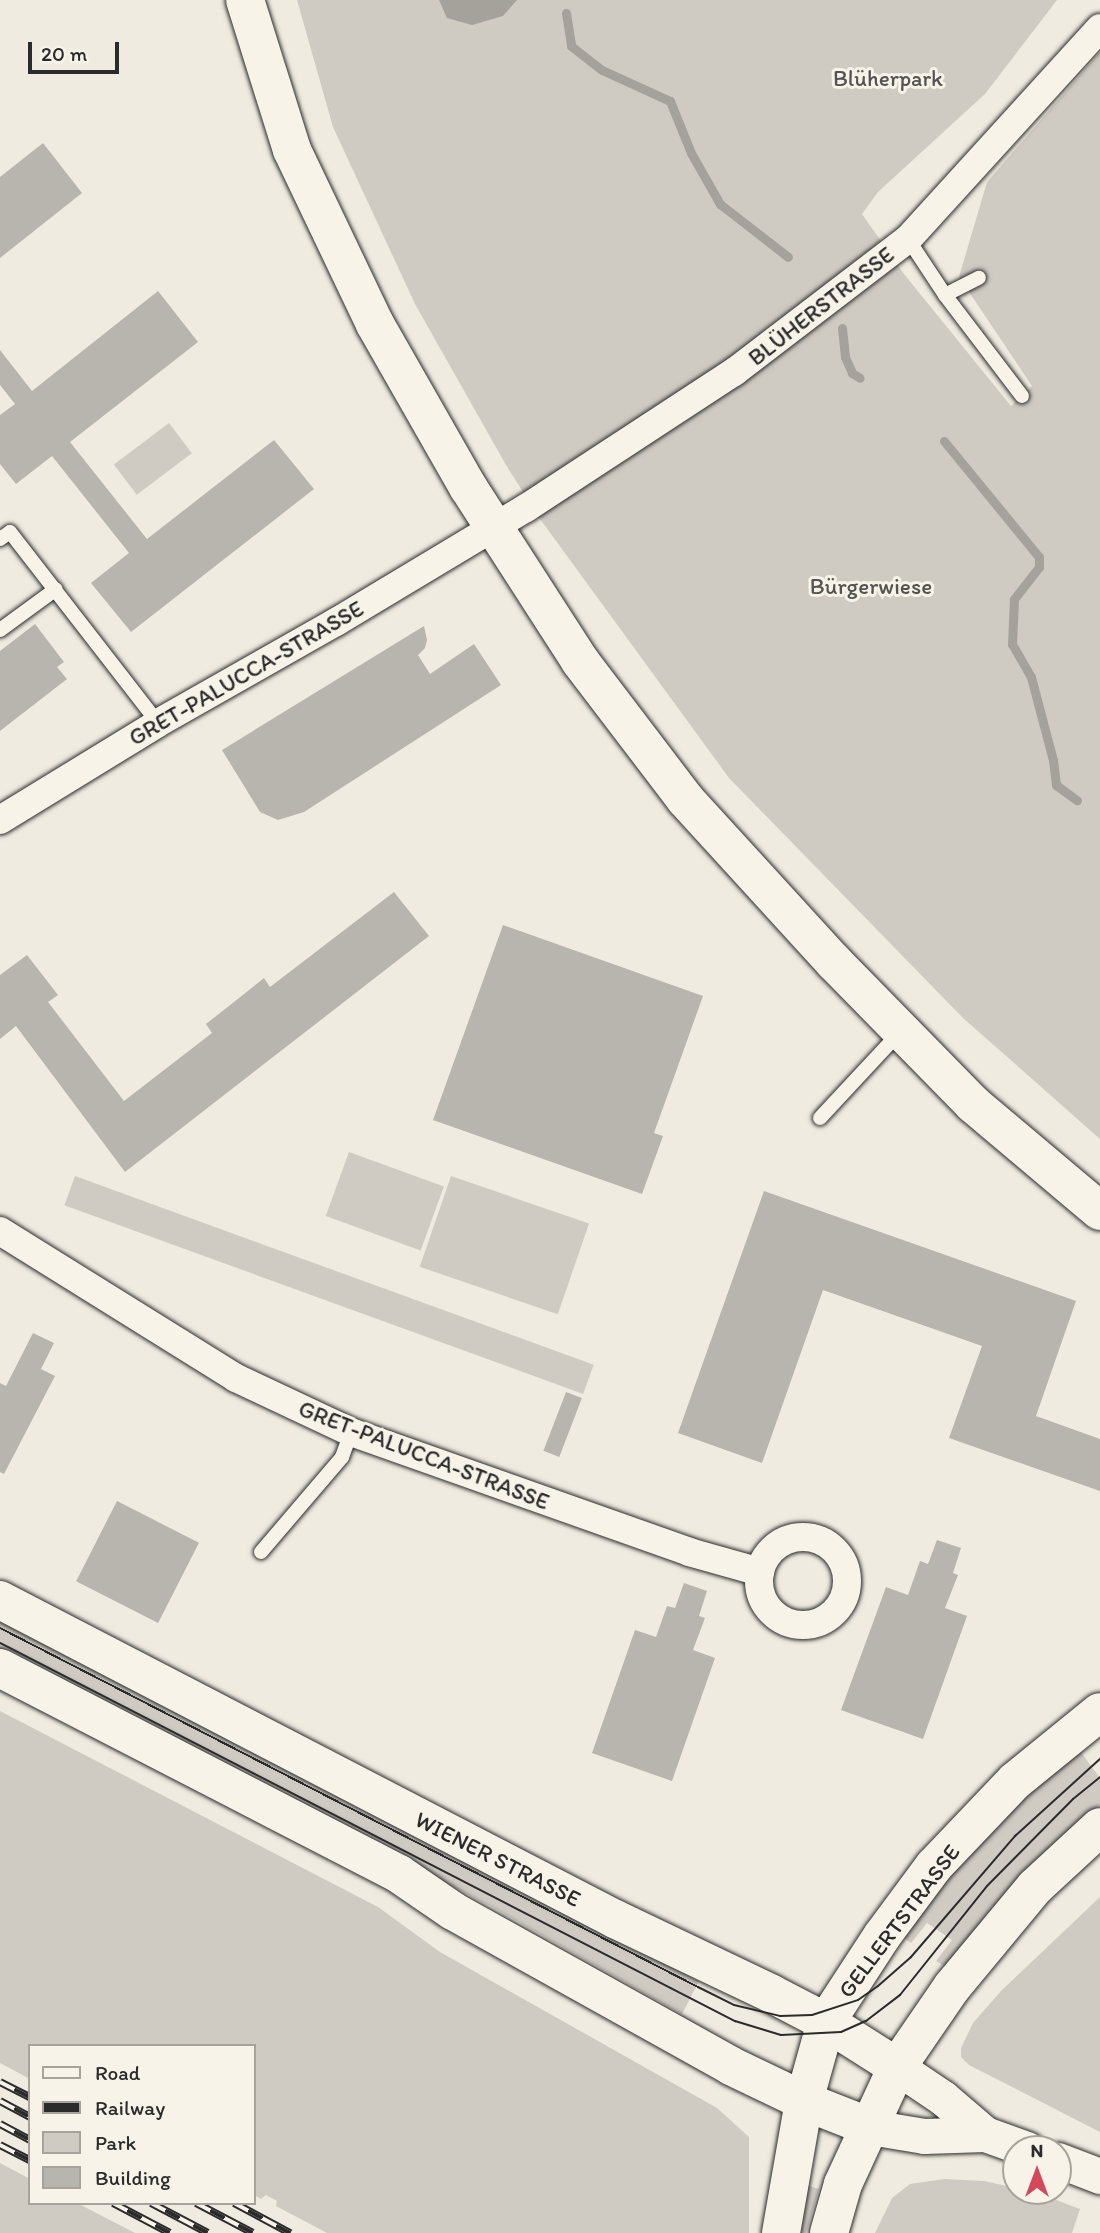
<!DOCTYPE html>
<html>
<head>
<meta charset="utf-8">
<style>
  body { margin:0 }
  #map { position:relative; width:1100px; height:2233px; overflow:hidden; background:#efebe0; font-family:Itim,sans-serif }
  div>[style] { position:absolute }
  .green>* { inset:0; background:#cfcbc2; transform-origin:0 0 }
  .water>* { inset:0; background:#a4a29a }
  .stream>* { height:9px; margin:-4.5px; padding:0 4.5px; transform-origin:4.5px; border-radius:4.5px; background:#a4a29a }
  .building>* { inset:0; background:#b8b5ae; transform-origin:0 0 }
  .roads { filter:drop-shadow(0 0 2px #2b2b2b) drop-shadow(0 0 2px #2b2b2b) }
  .service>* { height:14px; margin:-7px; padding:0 7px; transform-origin:7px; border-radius:7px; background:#f7f3e8 }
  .minor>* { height:28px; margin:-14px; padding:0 14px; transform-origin:14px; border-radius:14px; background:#f7f3e8 }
  .minor>.ring { margin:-14px; padding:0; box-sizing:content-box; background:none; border:28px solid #f7f3e8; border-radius:50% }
  .tertiary>* { height:35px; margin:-17.5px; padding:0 17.5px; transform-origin:17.5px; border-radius:17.5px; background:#f7f3e8 }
  .secondary>* { height:38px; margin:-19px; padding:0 19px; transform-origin:19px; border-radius:19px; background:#f7f3e8 }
  .tram>* { height:2px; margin:-1px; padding:0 1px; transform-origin:1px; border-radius:1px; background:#2b2b2b }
  .rail>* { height:8px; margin-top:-4px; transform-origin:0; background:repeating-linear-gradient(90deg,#f7f3e8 0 16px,#2b2b2b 0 32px); box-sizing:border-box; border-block:2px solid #2b2b2b }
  span { translate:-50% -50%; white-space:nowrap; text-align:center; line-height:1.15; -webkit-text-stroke:6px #f7f3e8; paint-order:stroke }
  .park-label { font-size:23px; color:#545351 }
  .street-label { font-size:23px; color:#2b2b2b }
  .legend { position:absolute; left:28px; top:2044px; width:228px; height:161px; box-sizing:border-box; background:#f7f3e8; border:2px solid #a5a39c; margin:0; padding:9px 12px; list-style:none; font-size:21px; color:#2b2b2b }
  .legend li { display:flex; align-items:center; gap:14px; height:35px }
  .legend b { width:35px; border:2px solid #a5a39c }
  .north { position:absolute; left:1002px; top:2135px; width:70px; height:70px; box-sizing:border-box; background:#f7f3e8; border:2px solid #a5a39c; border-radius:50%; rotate:0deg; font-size:19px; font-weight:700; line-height:28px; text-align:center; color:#2b2b2b }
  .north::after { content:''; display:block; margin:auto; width:24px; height:32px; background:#d1495b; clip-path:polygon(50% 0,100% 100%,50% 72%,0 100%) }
  .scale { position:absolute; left:28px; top:42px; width:91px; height:32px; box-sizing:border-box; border:4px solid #2b2b2b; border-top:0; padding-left:9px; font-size:21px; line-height:24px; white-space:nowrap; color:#2b2b2b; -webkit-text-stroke:5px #f7f3e8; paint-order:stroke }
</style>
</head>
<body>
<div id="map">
  <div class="green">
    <div style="clip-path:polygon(297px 0,1057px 0,985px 94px,878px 192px,862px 214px,904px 274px,1011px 406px,1032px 386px,959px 277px,987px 182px,1100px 52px,1100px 1139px,963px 1018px,729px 778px,543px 523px,506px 465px,415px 304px,333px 127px)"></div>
    <div style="left:169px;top:423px;width:38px;height:69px;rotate:53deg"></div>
    <div style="left:349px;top:1152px;width:101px;height:68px;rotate:20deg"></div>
    <div style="left:75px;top:1176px;width:552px;height:31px;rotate:20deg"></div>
    <div style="left:451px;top:1176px;width:146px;height:96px;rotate:19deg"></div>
    <div style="clip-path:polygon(0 1620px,699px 1981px,682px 2014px,492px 1907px,0 1652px)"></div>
    <div style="clip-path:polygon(0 1711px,378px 1907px,440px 1952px,717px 2108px,749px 2137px,749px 2233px,327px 2233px,276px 2206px,277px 2201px,266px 2195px,261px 2199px,254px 2195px,254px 2046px,30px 2046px,30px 2079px,0 2063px)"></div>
    <div style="clip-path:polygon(1077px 1747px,1100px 1778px,1100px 1805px,1072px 1828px,946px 1967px,936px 1961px,952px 1940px,927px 1923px,911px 1943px,899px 1934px,963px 1856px)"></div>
    <div style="clip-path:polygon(1100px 1897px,1100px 2132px,969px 2065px,961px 2057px,961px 2048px,973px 2023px,1001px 1991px)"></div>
    <div style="clip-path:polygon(0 2163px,30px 2179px,30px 2203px,77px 2203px,135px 2233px,0 2233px)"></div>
    <div style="clip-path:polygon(944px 2179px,984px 2181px,1016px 2188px,1016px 2191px,1035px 2192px,1080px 2209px,1072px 2233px,875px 2233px,892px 2198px,910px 2184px)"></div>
    <div style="clip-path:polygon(805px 2185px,819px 2189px,806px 2233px,797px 2233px)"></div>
  </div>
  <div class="water">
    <div style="clip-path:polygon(439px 0,517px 0,503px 16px,472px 25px,447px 18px)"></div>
  </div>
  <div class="stream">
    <div style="left:566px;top:13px;width:33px;rotate:81deg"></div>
    <div style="left:571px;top:46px;width:39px;rotate:38deg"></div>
    <div style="left:602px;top:70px;width:75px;rotate:24.5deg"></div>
    <div style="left:670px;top:101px;width:56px;rotate:68deg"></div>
    <div style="left:691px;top:153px;width:59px;rotate:60.4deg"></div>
    <div style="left:720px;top:204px;width:86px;rotate:37.9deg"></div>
    <div style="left:842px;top:328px;width:29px;rotate:84deg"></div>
    <div style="left:845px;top:357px;width:17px;rotate:66deg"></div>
    <div style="left:852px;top:373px;width:9px;rotate:32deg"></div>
    <div style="left:944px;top:441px;width:150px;rotate:50.7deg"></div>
    <div style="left:1039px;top:557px;width:10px;rotate:90deg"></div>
    <div style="left:1039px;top:567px;width:41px;rotate:128deg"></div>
    <div style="left:1014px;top:599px;width:45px;rotate:92.5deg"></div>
    <div style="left:1012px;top:644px;width:38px;rotate:60deg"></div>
    <div style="left:1031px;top:677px;width:86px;rotate:75.2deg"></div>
    <div style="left:1053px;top:760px;width:25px;rotate:83deg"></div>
    <div style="left:1056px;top:785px;width:26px;rotate:36deg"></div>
  </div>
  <div class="building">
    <div style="clip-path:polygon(43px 143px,82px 193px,0 258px,0 177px)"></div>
    <div style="clip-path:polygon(158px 291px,198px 342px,70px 442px,147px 539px,274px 440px,314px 489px,131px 632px,91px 583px,129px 553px,52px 456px,16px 484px,0 464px,0 415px,15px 404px,0 385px,0 350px,32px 391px)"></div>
    <div style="clip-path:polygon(35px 624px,64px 662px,57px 667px,67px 679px,0 731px,0 651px)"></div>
    <div style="clip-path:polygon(424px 626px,427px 640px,425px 648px,418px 655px,430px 674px,474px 644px,501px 685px,304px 812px,278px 820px,260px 812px,222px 750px)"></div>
    <div style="clip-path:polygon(394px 892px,429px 936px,125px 1172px,16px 1026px,0 1039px,0 975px,27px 955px,58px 995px,48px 1002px,124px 1101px,212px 1033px,206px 1024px,234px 1002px,264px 978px,270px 987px)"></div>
    <div style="clip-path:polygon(503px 925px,703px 996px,654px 1133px,663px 1136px,642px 1194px,433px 1120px)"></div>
    <div style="clip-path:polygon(764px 1191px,1076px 1301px,1036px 1416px,1100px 1439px,1100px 1491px,949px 1438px,982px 1346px,823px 1290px,762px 1463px,678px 1433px)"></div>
    <div style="clip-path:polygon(33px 1333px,54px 1343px,41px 1369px,55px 1376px,4px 1474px,0 1472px,0 1383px,6px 1386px)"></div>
    <div style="left:566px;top:1392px;width:17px;height:63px;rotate:21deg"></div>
    <div style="left:117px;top:1501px;width:92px;height:90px;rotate:27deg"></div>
    <div style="clip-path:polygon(937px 1540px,961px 1548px,953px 1573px,958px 1575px,945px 1608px,967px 1616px,923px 1739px,841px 1710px,886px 1587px,908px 1595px,920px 1561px,928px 1564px)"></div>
    <div style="clip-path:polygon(684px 1583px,707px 1591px,699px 1616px,705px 1618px,693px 1650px,715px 1658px,672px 1781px,592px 1753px,635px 1630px,656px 1637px,667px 1606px,675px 1608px)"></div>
  </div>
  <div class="roads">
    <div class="service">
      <div style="left:908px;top:239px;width:67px;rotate:56.5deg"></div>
      <div style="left:945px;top:295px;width:127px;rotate:52.7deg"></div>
      <div style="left:945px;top:295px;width:38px;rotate:-27deg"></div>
      <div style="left:0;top:539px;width:12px;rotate:-35deg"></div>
      <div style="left:10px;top:532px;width:242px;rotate:52.2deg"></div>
      <div style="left:0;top:630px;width:69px;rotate:-36.2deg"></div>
      <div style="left:820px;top:1118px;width:117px;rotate:-47.1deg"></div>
      <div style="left:261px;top:1552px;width:125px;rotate:-49.5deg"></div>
      <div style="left:342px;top:1457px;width:27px;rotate:-70deg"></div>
    </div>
    <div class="minor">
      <div style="left:0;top:820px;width:185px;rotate:-31.5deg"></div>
      <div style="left:158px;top:723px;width:205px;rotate:-29.6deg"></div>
      <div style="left:336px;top:622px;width:222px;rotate:-31deg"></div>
      <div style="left:526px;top:508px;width:249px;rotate:-33.2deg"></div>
      <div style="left:734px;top:372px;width:219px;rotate:-37.4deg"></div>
      <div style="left:908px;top:239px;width:285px;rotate:-47.7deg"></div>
      <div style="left:0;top:1231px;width:278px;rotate:31.9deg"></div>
      <div style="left:236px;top:1378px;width:127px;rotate:25.2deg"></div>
      <div style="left:351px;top:1432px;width:359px;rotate:19.5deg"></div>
      <div style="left:689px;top:1552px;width:74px;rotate:15.7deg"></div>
      <div class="ring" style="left:759px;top:1537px;width:60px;height:60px"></div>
    </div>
    <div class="tertiary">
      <div style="left:897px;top:2067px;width:55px;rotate:34deg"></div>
      <div style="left:943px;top:2098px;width:55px;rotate:40.6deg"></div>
      <div style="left:985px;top:2134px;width:45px;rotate:19.7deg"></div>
      <div style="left:870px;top:2127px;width:55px;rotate:9.5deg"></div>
      <div style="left:924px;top:2136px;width:61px;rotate:-1.9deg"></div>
      <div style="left:1058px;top:2160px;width:45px;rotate:20.9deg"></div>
    </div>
    <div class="secondary">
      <div style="left:245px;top:0;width:157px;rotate:72.6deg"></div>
      <div style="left:292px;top:150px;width:193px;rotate:64.5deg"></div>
      <div style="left:375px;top:324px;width:188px;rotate:60.3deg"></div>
      <div style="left:468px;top:487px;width:207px;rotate:57.2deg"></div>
      <div style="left:580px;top:661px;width:173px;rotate:52.7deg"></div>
      <div style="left:685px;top:799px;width:221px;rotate:47.6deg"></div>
      <div style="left:834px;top:962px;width:199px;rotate:45.6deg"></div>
      <div style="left:973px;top:1104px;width:166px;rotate:40.1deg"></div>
      <div style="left:0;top:1600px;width:693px;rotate:27.42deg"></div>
      <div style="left:615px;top:1919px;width:174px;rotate:25.5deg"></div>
      <div style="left:772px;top:1994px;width:61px;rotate:27.4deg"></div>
      <div style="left:826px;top:2022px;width:84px;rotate:32.4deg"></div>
      <div style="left:0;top:1668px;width:449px;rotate:27.3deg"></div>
      <div style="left:399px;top:1874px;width:65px;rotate:34.4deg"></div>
      <div style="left:453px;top:1911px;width:318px;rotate:29.1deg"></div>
      <div style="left:731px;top:2066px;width:81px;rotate:25.6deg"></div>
      <div style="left:804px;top:2101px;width:71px;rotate:21.5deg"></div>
      <div style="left:781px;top:2233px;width:134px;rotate:-80.1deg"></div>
      <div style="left:804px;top:2101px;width:82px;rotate:-74.4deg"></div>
      <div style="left:826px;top:2022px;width:103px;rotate:-56.9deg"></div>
      <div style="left:882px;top:1936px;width:87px;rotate:-53.4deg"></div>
      <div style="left:934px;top:1866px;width:117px;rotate:-46.4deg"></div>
      <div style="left:1015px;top:1781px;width:109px;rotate:-39.1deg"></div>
      <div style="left:829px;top:2233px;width:51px;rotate:-74.1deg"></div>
      <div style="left:843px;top:2184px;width:129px;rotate:-65.2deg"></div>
      <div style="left:897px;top:2067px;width:97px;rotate:-55.5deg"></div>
      <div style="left:952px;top:1987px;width:130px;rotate:-50.3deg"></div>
      <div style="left:1035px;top:1887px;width:88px;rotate:-42.7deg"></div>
    </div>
  </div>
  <div class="tram">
    <div style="left:0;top:1628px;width:785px;rotate:27.22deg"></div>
    <div style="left:698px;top:1987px;width:40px;rotate:26.6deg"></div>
    <div style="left:734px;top:2005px;width:47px;rotate:13.4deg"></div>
    <div style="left:780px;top:2016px;width:32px;rotate:-2deg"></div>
    <div style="left:812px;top:2015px;width:48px;rotate:-18.1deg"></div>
    <div style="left:858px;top:2000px;width:24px;rotate:-35deg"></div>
    <div style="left:878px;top:1986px;width:44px;rotate:-41.3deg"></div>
    <div style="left:911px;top:1957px;width:160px;rotate:-49.3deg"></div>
    <div style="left:1015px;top:1836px;width:115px;rotate:-42.2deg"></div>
    <div style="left:0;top:1643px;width:827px;rotate:27.22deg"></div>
    <div style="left:735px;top:2021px;width:48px;rotate:16.9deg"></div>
    <div style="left:781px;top:2035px;width:60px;rotate:-2.9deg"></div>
    <div style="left:841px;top:2032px;width:27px;rotate:-24deg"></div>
    <div style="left:866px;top:2021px;width:43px;rotate:-37.4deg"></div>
    <div style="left:900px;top:1995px;width:139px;rotate:-51.4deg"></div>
    <div style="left:987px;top:1886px;width:122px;rotate:-45.3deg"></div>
    <div style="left:1073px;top:1799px;width:35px;rotate:-39deg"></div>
  </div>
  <div class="rail">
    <div style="left:0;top:2082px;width:34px;rotate:27deg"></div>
    <div style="left:0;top:2101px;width:34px;rotate:28deg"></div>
    <div style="left:0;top:2124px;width:34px;rotate:28deg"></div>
    <div style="left:0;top:2145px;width:34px;rotate:27deg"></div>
    <div style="left:113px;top:2203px;width:64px;rotate:27.8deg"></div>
    <div style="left:151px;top:2203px;width:64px;rotate:27.8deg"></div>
    <div style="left:196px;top:2203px;width:64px;rotate:27.8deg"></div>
    <div style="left:234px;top:2203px;width:64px;rotate:28.2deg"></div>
  </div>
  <div class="park-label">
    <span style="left:888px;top:78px">Blüherpark</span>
    <span style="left:871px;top:586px">Bürgerwiese</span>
  </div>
  <div class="street-label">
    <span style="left:821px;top:306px;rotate:-38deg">BLÜHERSTRASSE</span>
    <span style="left:246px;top:673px;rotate:-30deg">GRET-PALUCCA-STRASSE</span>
    <span style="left:424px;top:1455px;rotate:21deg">GRET-PALUCCA-STRASSE</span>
    <span style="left:498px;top:1859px;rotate:27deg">WIENER STRASSE</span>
    <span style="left:899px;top:1921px;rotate:-53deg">GELLERTSTRASSE</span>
  </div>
  <ul class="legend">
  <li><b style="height:9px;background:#f7f3e8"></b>Road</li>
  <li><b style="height:9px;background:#2b2b2b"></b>Railway</li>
  <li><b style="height:19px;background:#cfcbc2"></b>Park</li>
  <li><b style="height:19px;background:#b8b5ae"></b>Building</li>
  </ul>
  <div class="north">N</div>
  <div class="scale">20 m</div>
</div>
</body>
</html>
